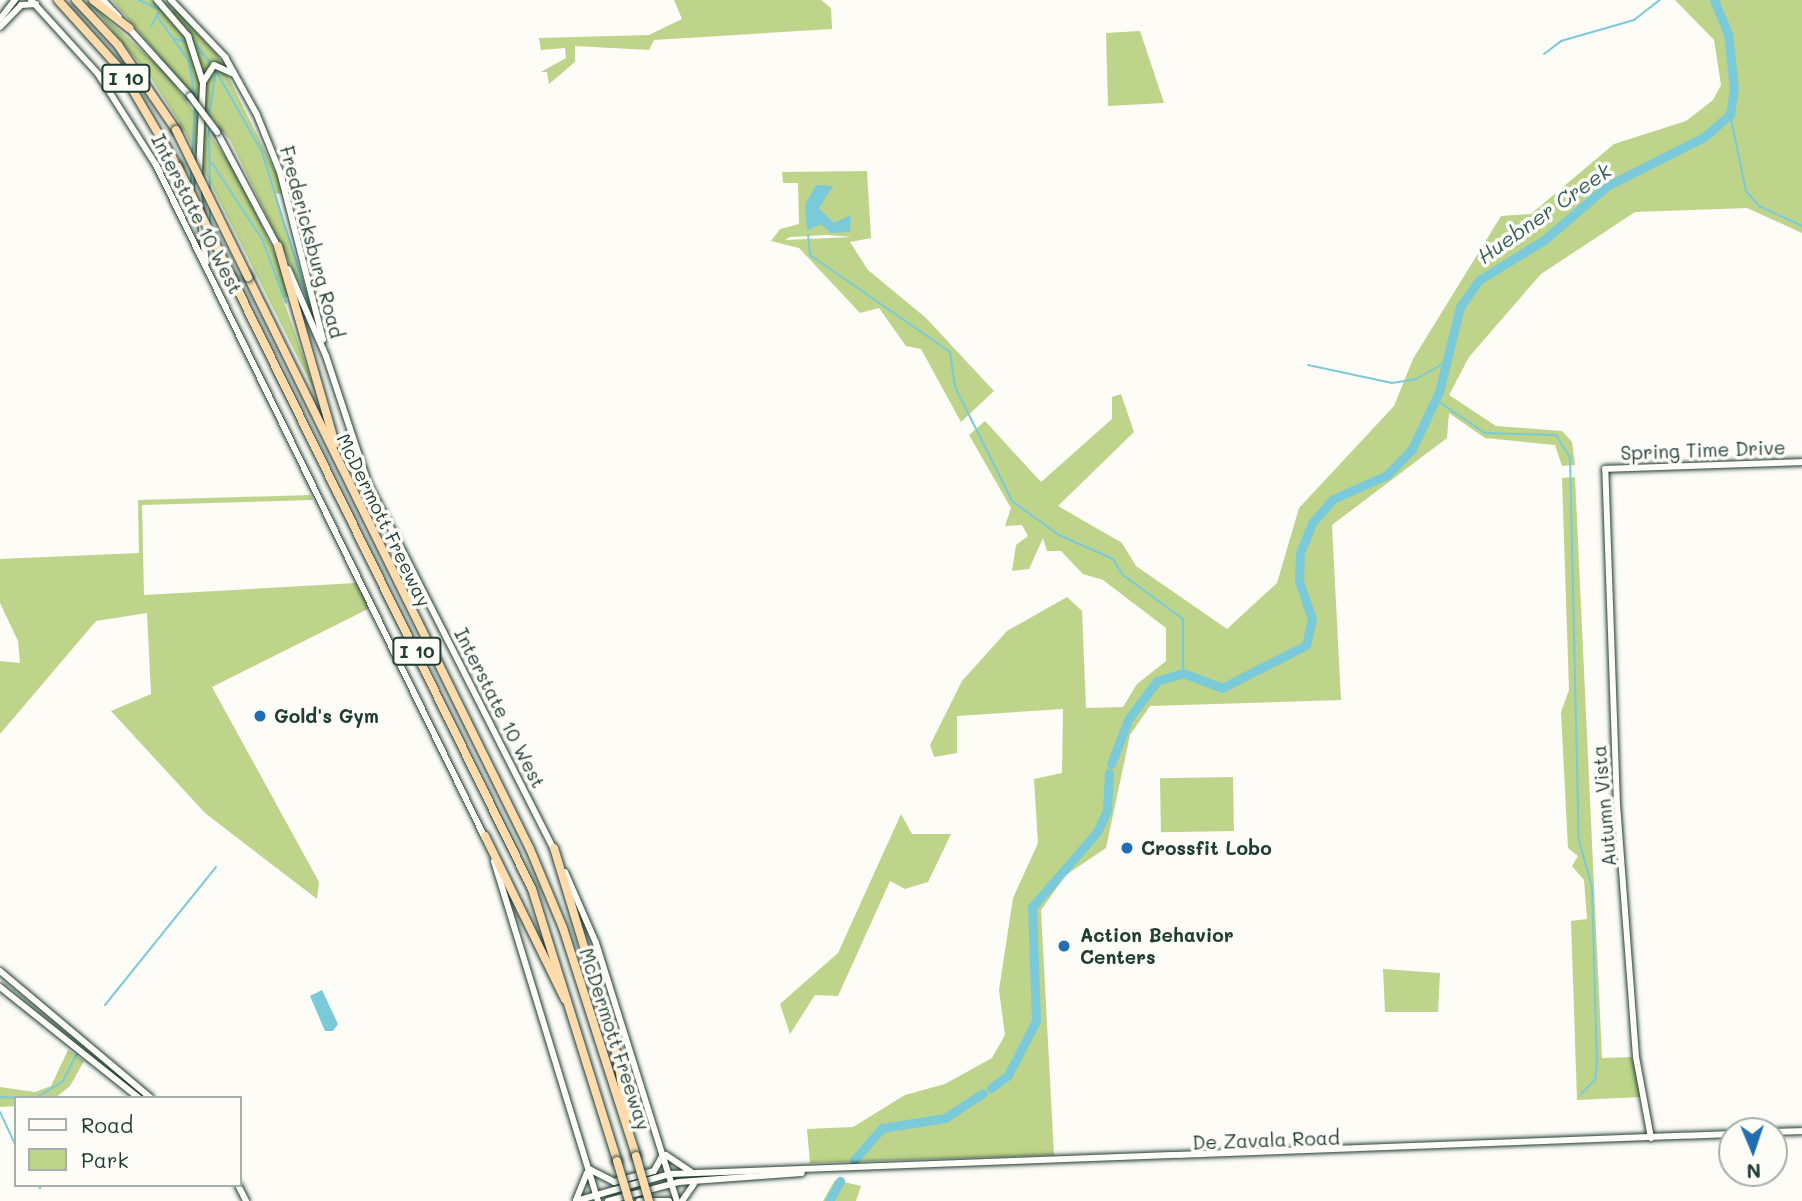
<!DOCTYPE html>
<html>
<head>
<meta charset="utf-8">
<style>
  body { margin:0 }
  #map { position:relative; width:1802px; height:1201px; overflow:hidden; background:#fdfcf7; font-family:Mali,sans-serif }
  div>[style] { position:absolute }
  .green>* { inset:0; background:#bed48a; transform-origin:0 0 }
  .water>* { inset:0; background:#7bcad9 }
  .stream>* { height:2px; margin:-1px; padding:0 1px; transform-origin:1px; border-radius:1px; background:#7bcad9 }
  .river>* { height:9px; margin:-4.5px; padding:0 4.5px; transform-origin:4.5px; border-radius:4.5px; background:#7bcad9 }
  .roads { filter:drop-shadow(0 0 2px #1f3d34) drop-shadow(0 0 2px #1f3d34) }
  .secondary>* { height:6px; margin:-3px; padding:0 3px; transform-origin:3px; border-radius:3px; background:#fdfcf7 }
  .highway>* { height:8px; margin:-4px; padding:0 4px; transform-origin:4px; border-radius:4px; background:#fedbac }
  .bridges { filter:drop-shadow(0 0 2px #1f3d34) drop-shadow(0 0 2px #1f3d34) }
  .secondary-bridge>* { height:6px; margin:-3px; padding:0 3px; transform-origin:3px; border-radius:3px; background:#fdfcf7 }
  .highway-bridge>* { height:8px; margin:-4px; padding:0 4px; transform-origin:4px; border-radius:4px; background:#fedbac }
  .dots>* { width:19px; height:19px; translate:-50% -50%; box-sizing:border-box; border:4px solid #fdfcf7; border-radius:50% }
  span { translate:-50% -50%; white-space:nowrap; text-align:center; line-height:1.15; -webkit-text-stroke:7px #fdfcf7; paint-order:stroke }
  .shield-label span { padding:2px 5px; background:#fdfcf7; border:2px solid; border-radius:5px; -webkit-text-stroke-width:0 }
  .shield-label { font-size:18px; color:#1f3d34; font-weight:700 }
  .street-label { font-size:19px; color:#1f3d34 }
  .poi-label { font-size:19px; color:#1f3d34; font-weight:700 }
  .left { translate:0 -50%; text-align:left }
  .water-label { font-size:21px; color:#36605d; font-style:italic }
  .legend { position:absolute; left:14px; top:1096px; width:228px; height:91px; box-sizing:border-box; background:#fdfcf7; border:2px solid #a4b0a9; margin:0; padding:9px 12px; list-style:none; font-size:21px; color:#1f3d34 }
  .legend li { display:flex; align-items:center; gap:14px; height:35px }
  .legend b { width:35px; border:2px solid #a4b0a9 }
  .north { position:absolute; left:1718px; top:1117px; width:70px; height:70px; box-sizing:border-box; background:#fdfcf7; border:2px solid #a4b0a9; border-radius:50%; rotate:178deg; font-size:19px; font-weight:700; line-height:28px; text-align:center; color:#1f3d34 }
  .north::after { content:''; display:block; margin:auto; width:24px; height:32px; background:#1f6fb2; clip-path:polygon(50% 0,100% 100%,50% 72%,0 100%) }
</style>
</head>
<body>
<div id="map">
  <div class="green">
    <div style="clip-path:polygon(112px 0,152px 0,169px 14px,175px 8px,218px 56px,277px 175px,282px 193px,276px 194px,313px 311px,230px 140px)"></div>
    <div style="clip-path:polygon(674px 0,821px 0,831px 8px,832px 29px,654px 40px,649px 50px,575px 46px,575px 62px,549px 84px,547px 72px,541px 72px,566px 58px,565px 48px,541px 50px,539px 38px,649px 35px,682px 19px)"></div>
    <div style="clip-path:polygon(1675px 0,1802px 0,1802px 233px,1747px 208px,1635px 212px,1541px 274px,1469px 357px,1449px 395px,1496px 426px,1562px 431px,1572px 442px,1575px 465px,1562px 466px,1555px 445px,1485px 438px,1449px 413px,1447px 438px,1332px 525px,1341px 700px,1150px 706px,1130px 735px,1106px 848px,1066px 875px,1041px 910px,1054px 1155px,810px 1163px,807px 1129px,853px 1127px,905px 1095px,945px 1084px,992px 1058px,1005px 1035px,999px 990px,1013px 898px,1038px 843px,1034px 779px,1062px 773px,1063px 709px,957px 716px,957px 753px,934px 757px,930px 745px,962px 681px,1007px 631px,1067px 597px,1082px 611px,1086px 708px,1123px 707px,1137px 684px,1166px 661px,1166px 628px,1103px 580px,1083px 574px,1061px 551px,1047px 551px,1043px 538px,1029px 569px,1012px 571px,1016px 545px,1028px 536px,1022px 525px,1005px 526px,1011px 508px,969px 435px,985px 421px,1041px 482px,1112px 419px,1112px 397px,1121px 394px,1134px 432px,1058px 506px,1122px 543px,1136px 566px,1227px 629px,1277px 583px,1299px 508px,1394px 406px,1413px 359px,1501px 216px,1531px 214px,1614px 144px,1686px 121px,1713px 100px,1721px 85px,1714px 40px)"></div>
    <div style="clip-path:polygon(89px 2px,167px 74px,237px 173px,278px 260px,289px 296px,283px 299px,317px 396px,184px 130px,149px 75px)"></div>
    <div style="clip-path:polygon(1140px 31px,1164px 103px,1108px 106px,1106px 33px)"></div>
    <div style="clip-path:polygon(evenodd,867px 171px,871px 238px,850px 242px,868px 270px,926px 318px,994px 391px,961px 422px,921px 349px,906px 346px,879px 308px,860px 313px,799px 248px,771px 241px,780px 229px,799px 224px,798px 183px,783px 183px,782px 172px,867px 171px,827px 235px,852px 237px,785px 240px,790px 237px,827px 235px)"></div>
    <div style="clip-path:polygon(1575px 477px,1602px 1058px,1632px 1057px,1642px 1097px,1577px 1100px,1571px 921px,1587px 919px,1584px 880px,1572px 866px,1578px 856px,1568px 848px,1561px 712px,1569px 690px,1562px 478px)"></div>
    <div style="clip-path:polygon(310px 495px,313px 500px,142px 505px,144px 595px,356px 583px,370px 608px,212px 687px,319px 882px,317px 899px,205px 813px,111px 711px,151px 694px,147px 613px,96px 621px,0 734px,0 661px,20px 663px,18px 641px,0 603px,0 559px,139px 553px,138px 500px)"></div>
    <div style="left:1233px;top:777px;width:54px;height:73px;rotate:89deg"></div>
    <div style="clip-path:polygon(901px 814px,912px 834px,951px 834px,928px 882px,905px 889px,890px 881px,838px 996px,815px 995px,790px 1034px,780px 1004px,838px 953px)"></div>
    <div style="clip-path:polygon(1383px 969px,1440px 973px,1438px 1012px,1385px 1012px)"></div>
    <div style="clip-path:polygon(68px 1050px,84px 1061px,70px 1086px,55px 1098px,16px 1098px,16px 1106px,0 1107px,0 1087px,35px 1092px,51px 1086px)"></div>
    <div style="clip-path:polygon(835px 1180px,861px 1186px,856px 1201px,823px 1201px)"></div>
  </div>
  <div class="water">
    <div style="clip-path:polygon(816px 185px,833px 186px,819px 208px,834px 223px,851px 215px,850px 232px,831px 233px,821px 224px,807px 231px,805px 205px)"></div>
    <div style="clip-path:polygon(322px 990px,338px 1024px,333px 1031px,325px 1031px,310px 996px)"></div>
  </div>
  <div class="stream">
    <div style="left:139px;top:0;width:23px;rotate:25deg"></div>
    <div style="left:157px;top:16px;width:55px;rotate:54.6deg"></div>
    <div style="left:189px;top:61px;width:39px;rotate:81deg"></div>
    <div style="left:151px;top:26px;width:16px;rotate:-60deg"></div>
    <div style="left:173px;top:38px;width:14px;rotate:17deg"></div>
    <div style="left:196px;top:45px;width:22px;rotate:51deg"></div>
    <div style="left:1544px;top:54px;width:21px;rotate:-37deg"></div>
    <div style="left:1561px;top:41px;width:76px;rotate:-16deg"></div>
    <div style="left:1634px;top:20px;width:33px;rotate:-38deg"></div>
    <div style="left:216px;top:71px;width:93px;rotate:60.4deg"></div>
    <div style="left:262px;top:152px;width:162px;rotate:72.8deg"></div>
    <div style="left:1730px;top:114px;width:79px;rotate:78.3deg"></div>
    <div style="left:1746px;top:191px;width:20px;rotate:49deg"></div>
    <div style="left:1759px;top:206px;width:47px;rotate:24.9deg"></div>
    <div style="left:209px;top:115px;width:44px;rotate:-80.8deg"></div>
    <div style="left:209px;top:124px;width:68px;rotate:89.2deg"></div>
    <div style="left:192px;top:156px;width:50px;rotate:-86.6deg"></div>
    <div style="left:212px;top:163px;width:91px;rotate:56.7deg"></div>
    <div style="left:262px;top:239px;width:68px;rotate:69.4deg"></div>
    <div style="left:191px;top:181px;width:13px;rotate:-90deg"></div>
    <div style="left:210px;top:208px;width:15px;rotate:90deg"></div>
    <div style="left:808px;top:235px;width:20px;rotate:84deg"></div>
    <div style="left:810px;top:255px;width:170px;rotate:34.7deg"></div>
    <div style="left:950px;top:352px;width:35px;rotate:82deg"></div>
    <div style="left:955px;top:387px;width:127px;rotate:63.4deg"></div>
    <div style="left:1012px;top:501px;width:58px;rotate:35.9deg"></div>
    <div style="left:1059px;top:535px;width:59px;rotate:24deg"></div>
    <div style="left:1113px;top:559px;width:19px;rotate:58deg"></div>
    <div style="left:1123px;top:575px;width:74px;rotate:36.3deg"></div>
    <div style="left:1183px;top:619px;width:54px;rotate:90deg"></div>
    <div style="left:210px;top:239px;width:44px;rotate:71.6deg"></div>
    <div style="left:1308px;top:365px;width:86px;rotate:12.1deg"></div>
    <div style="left:1392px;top:383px;width:24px;rotate:-9deg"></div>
    <div style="left:1416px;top:379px;width:31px;rotate:-29deg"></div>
    <div style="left:1436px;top:400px;width:59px;rotate:34deg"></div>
    <div style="left:1485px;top:433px;width:71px;rotate:1.6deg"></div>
    <div style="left:1556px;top:435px;width:26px;rotate:58deg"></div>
    <div style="left:1570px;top:457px;width:384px;rotate:88.7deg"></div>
    <div style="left:1579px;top:841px;width:48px;rotate:74.2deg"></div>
    <div style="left:1592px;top:887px;width:175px;rotate:88.4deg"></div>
    <div style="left:1597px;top:1062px;width:18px;rotate:96deg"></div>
    <div style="left:1595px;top:1080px;width:20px;rotate:135deg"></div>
    <div style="left:105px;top:1005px;width:177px;rotate:-51.2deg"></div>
    <div style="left:0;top:1097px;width:16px;rotate:4deg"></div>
    <div style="left:36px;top:1098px;width:32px;rotate:-32deg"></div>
    <div style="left:63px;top:1081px;width:30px;rotate:-63deg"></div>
    <div style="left:0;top:1112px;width:38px;rotate:65deg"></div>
    <div style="left:38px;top:1185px;width:4px;rotate:56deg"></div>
  </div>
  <div class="river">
    <div style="left:1111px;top:764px;width:49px;rotate:-68.6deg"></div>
    <div style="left:1129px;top:718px;width:46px;rotate:-52.9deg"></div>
    <div style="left:1157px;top:681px;width:27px;rotate:-17deg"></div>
    <div style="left:1183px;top:673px;width:42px;rotate:21deg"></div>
    <div style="left:1222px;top:688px;width:94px;rotate:-27.1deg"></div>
    <div style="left:1306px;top:645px;width:27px;rotate:-77deg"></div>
    <div style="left:1312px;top:619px;width:40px;rotate:-108.9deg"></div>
    <div style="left:1299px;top:581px;width:28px;rotate:-88deg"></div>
    <div style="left:1300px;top:553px;width:32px;rotate:-68deg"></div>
    <div style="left:1312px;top:523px;width:32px;rotate:-49deg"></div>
    <div style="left:1333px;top:499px;width:59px;rotate:-24deg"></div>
    <div style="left:1387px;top:475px;width:36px;rotate:-46deg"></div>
    <div style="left:1412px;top:449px;width:63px;rotate:-64.7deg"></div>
    <div style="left:1439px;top:392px;width:88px;rotate:-76.1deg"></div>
    <div style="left:1460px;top:307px;width:33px;rotate:-55deg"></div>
    <div style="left:1479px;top:280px;width:76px;rotate:-31.6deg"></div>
    <div style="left:1544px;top:240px;width:83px;rotate:-40.6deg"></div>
    <div style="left:1607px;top:186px;width:109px;rotate:-26.8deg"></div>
    <div style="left:1704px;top:137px;width:35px;rotate:-41deg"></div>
    <div style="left:1730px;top:114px;width:25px;rotate:-81deg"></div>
    <div style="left:1734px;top:89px;width:55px;rotate:-96.2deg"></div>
    <div style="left:1728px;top:34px;width:37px;rotate:-112deg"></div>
    <div style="left:991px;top:1088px;width:21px;rotate:-37deg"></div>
    <div style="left:1008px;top:1075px;width:61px;rotate:-62.6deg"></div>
    <div style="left:1036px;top:1021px;width:114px;rotate:-92deg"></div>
    <div style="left:1032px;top:907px;width:99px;rotate:-49.1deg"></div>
    <div style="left:1097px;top:832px;width:23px;rotate:-65deg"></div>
    <div style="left:1107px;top:811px;width:38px;rotate:-87deg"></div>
    <div style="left:854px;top:1160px;width:43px;rotate:-48.8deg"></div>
    <div style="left:882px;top:1128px;width:64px;rotate:-9deg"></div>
    <div style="left:945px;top:1118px;width:45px;rotate:-33.3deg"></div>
    <div style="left:829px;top:1201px;width:23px;rotate:-61deg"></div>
  </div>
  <div class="roads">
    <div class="secondary">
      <div style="left:31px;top:0;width:100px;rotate:47.8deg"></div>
      <div style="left:98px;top:74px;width:108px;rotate:57.5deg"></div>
      <div style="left:156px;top:165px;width:749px;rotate:63.95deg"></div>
      <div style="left:103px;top:0;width:23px;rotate:47deg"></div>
      <div style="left:157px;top:0;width:48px;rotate:49.3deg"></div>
      <div style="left:188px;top:36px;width:49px;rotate:72.3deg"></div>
      <div style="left:203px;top:83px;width:110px;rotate:92.6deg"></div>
      <div style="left:198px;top:193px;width:70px;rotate:83.5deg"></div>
      <div style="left:171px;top:0;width:79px;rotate:46.5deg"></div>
      <div style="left:225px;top:57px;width:66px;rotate:61.1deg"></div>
      <div style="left:257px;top:115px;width:61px;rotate:68deg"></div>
      <div style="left:280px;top:172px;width:173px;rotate:75.6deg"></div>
      <div style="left:0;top:19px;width:24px;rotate:-52deg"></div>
      <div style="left:126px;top:25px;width:96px;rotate:48deg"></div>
      <div style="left:0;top:27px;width:30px;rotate:-46deg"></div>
      <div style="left:21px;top:5px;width:15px;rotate:-4deg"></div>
      <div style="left:203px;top:82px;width:20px;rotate:-57deg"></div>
      <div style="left:214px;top:65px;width:20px;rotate:24deg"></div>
      <div style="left:217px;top:132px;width:132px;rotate:62.1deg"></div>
      <div style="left:288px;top:269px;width:95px;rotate:66.4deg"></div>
      <div style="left:326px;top:356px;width:134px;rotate:71.7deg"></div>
      <div style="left:368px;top:483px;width:411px;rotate:63.1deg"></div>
      <div style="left:494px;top:861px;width:356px;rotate:73deg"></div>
      <div style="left:565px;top:872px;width:77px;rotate:66.4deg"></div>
      <div style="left:596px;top:943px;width:270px;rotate:72.6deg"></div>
      <div style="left:0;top:971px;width:197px;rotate:40.1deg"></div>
      <div style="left:0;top:987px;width:178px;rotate:38.6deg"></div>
      <div style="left:1774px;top:1132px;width:28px;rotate:-2deg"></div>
      <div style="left:1651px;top:1138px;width:82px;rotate:-100.5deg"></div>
      <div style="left:1636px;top:1057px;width:253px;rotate:-94.3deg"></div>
      <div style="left:1617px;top:805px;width:336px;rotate:-92deg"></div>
      <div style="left:1605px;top:469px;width:197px;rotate:-2deg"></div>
      <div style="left:666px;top:1155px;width:30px;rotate:34deg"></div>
      <div style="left:589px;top:1169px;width:28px;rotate:27deg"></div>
      <div style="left:614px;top:1182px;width:41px;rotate:-15.4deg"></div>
      <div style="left:654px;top:1171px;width:18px;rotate:-61deg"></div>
      <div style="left:238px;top:1185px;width:18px;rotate:63deg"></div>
      <div style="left:576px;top:1200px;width:29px;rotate:-68deg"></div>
      <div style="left:576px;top:1201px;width:98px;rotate:-16deg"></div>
      <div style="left:670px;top:1174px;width:1063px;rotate:-2.16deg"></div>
      <div style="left:608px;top:1201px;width:73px;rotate:-15deg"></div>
      <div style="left:679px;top:1182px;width:123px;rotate:-4.2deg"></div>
      <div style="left:639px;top:1201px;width:30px"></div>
      <div style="left:682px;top:1201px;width:21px;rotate:-55deg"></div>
    </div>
    <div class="highway">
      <div style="left:58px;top:0;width:94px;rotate:48deg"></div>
      <div style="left:121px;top:70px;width:113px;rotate:59.6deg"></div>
      <div style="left:76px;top:0;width:62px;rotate:47deg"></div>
      <div style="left:118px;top:45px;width:103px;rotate:55.7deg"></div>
      <div style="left:93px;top:0;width:46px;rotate:37.9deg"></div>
      <div style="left:278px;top:246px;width:206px;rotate:73.9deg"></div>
      <div style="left:248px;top:277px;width:638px;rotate:63.76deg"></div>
      <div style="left:530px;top:849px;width:86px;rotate:67.3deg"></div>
      <div style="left:563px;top:928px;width:239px;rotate:72.2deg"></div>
      <div style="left:233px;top:280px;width:678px;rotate:63.85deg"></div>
      <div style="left:532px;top:889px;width:285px;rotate:72.6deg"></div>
      <div style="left:485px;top:836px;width:182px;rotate:63.9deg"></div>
      <div style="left:554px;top:848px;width:216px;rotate:73.1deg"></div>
      <div style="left:617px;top:1055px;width:63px;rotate:80.8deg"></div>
    </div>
  </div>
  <div class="bridges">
    <div class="secondary-bridge">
      <div style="left:190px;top:96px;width:45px;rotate:53.1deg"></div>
    </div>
    <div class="highway-bridge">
      <div style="left:176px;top:130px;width:164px;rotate:63.9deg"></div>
      <div style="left:178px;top:167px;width:126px;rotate:64deg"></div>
      <div style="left:636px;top:1156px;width:47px;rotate:73.9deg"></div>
      <div style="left:617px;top:1161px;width:42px;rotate:73.3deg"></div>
    </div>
  </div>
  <div class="dots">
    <div style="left:260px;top:716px;background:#1f6fb2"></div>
    <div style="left:1127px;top:848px;background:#1f6fb2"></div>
    <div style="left:1064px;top:946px;background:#1f6fb2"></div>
  </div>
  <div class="shield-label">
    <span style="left:126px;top:78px">I 10</span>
    <span style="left:417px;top:651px">I 10</span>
  </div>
  <div class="street-label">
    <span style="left:197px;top:214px;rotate:63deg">Interstate 10 West</span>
    <span style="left:312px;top:242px;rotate:75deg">Fredericksburg Road</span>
    <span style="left:1703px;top:450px;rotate:-2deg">Spring Time Drive</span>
    <span style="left:384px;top:520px;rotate:64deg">McDermott Freeway</span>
    <span style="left:500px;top:708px;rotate:63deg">Interstate 10 West</span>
    <span style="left:1604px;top:806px;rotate:-95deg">Autumn Vista</span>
    <span style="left:615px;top:1039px;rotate:72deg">McDermott Freeway</span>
    <span style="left:1266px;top:1140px;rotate:-2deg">De Zavala Road</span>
  </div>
  <div class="poi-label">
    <span class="left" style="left:274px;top:716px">Gold's Gym</span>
    <span class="left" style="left:1141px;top:848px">Crossfit Lobo</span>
    <span class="left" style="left:1080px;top:946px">Action Behavior<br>Centers</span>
  </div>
  <div class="water-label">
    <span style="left:1544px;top:213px;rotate:-35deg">Huebner Creek</span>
  </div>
  <ul class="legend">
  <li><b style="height:9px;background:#fdfcf7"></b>Road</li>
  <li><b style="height:19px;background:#bed48a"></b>Park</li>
  </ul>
  <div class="north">N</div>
</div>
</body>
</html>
